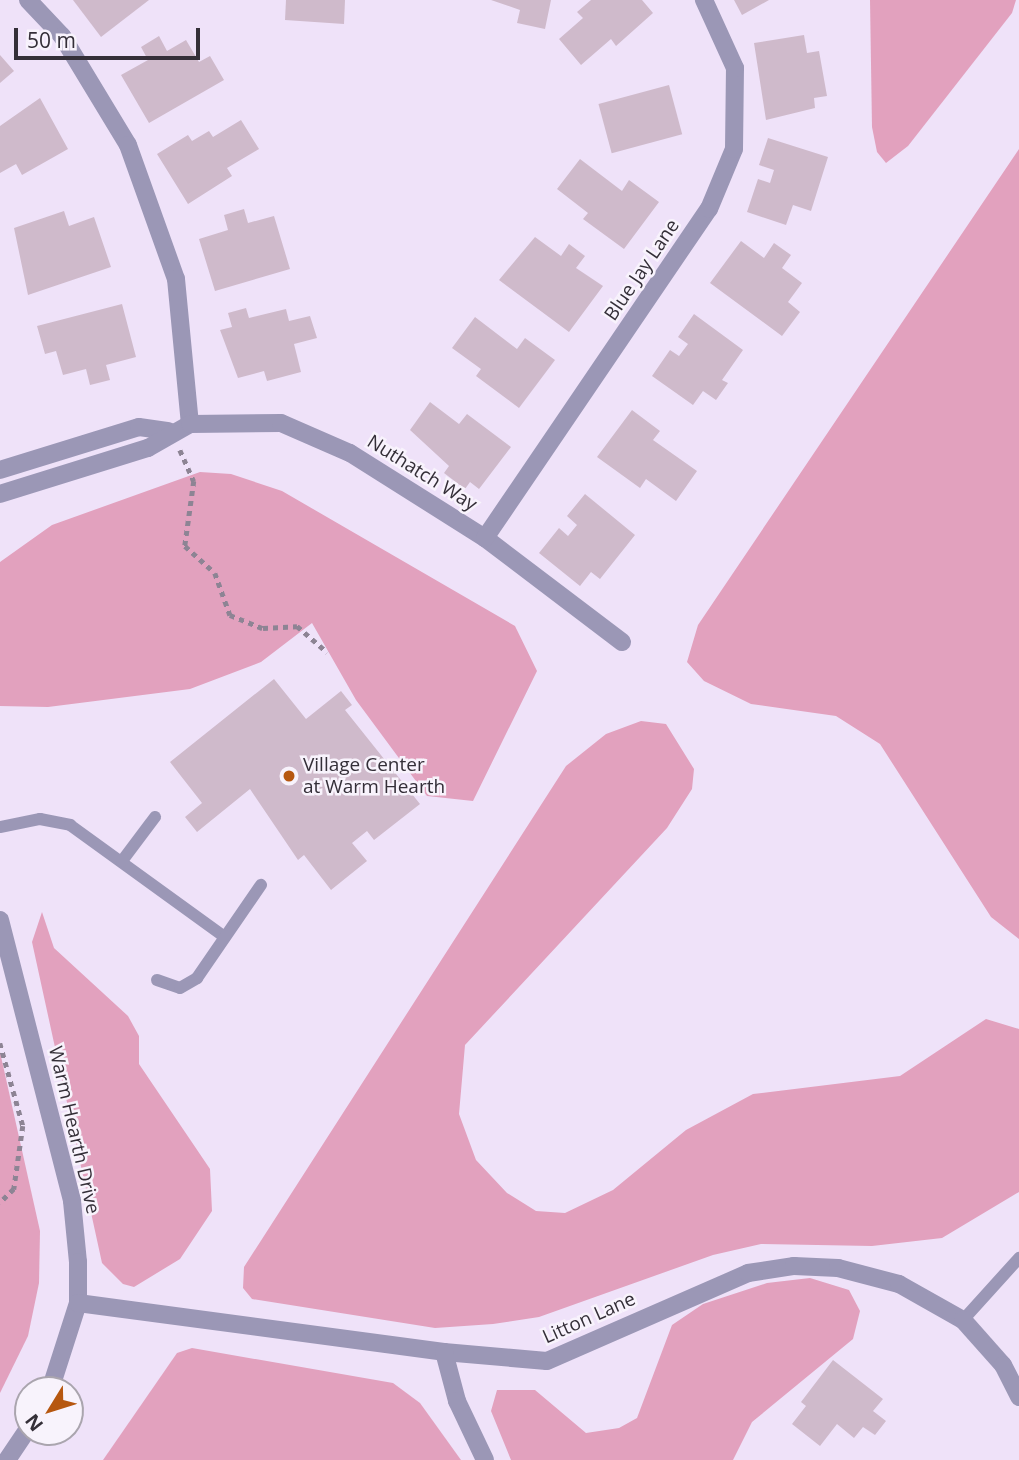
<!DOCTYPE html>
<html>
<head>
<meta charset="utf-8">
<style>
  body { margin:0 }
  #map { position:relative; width:1019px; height:1460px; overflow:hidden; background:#efe2f9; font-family:"Open Sans",sans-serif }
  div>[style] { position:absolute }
  .green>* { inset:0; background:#e2a1be }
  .building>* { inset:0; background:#cfbacb; transform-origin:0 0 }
  .path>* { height:4.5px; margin-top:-2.25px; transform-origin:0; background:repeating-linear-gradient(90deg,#8d8494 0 5px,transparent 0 10px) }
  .service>* { height:12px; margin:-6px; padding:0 6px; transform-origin:6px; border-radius:6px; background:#9b97b6 }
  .minor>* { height:18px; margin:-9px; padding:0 9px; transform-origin:9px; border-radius:9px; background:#9b97b6 }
  .dots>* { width:19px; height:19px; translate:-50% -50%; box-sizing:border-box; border:4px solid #f8f3fc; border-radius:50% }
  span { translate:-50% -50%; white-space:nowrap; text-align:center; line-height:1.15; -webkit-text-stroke:5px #f8f3fc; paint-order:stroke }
  .street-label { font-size:19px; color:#342f38 }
  .poi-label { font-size:19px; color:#342f38 }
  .left { translate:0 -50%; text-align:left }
  .north { position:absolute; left:14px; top:1376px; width:70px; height:70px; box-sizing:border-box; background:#f8f3fc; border:2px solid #aaa5ae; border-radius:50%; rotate:232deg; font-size:19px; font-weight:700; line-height:28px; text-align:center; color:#342f38 }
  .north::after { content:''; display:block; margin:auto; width:24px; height:32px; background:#b65710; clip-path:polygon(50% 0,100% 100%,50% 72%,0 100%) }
  .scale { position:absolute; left:14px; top:28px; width:186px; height:32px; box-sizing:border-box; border:4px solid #342f38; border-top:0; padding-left:9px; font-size:21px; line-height:24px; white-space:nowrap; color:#342f38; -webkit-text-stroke:5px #f8f3fc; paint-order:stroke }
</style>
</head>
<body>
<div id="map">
  <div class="green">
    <div style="clip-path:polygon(870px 0,1016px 0,1012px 13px,908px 146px,886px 163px,877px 152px,872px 127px)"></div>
    <div style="clip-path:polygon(1019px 149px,1019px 939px,991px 917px,880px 744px,836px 716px,751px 704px,704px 681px,687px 662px,698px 625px)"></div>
    <div style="clip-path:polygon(200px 472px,231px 474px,282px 491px,515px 626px,537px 671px,473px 801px,427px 796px,356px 700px,312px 623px,261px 662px,190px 689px,48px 707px,0 706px,0 562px,52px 525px)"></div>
    <div style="clip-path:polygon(641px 721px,666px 724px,694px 769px,692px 789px,667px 828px,465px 1045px,459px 1114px,476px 1160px,507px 1193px,536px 1211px,565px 1213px,613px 1190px,686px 1130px,753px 1094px,900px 1076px,986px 1019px,1019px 1029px,1019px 1192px,942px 1238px,872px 1246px,761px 1244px,713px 1255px,539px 1317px,493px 1324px,435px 1328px,252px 1299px,243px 1288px,244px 1267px,566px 766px,606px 734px)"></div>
    <div style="clip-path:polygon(42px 912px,54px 948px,128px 1016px,139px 1036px,139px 1064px,210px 1169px,212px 1211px,180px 1259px,134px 1287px,123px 1284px,102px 1263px,32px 942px)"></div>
    <div style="clip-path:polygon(0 1052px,40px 1231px,39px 1283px,28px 1336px,0 1393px)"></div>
    <div style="clip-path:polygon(810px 1278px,849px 1290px,860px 1311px,853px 1339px,752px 1422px,733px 1460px,511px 1460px,491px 1411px,497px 1390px,535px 1390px,586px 1433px,619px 1428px,637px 1418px,672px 1325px,703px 1304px,767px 1283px)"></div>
    <div style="clip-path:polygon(192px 1348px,393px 1383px,420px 1403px,461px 1460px,103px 1460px,177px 1353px)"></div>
  </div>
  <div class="building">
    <div style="clip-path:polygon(73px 0,149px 0,101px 37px)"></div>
    <div style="clip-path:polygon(286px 0,345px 0,344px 24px,285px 20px)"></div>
    <div style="clip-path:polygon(491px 0,551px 0,545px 29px,517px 23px,520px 10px)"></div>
    <div style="clip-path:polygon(591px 0,642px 0,653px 13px,616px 46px,611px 39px,581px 65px,559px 39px,583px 18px,577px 12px)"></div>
    <div style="clip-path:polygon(734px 0,769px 0,742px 15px)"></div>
    <div style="clip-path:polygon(804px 35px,807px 53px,819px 51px,827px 96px,814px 98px,815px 108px,766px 120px,754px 43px)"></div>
    <div style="clip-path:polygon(159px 36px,167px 51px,186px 40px,199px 62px,210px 56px,224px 80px,149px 123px,121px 75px,148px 60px,141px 47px)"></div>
    <div style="clip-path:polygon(0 55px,14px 71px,0 83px)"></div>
    <div style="left:669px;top:85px;width:51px;height:73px;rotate:75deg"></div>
    <div style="clip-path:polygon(40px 98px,68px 149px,22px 175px,16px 164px,0 173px,0 126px)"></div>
    <div style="clip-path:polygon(241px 120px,259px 149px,227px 168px,232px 176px,188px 204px,157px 154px,188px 135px,192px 141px,209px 131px,213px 137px)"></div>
    <div style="clip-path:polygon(768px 138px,828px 157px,811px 211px,793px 205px,786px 225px,747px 212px,758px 179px,770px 183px,774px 170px,759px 165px)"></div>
    <div style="clip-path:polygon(580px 159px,622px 191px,629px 180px,659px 202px,624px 249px,583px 219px,588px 213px,557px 189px)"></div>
    <div style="clip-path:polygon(244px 209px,248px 223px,274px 216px,290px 269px,215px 291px,199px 239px,228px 230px,224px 215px)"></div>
    <div style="clip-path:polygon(64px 211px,69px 226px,94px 217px,111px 267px,28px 295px,14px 228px)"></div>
    <div style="clip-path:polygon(535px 237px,561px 256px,569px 244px,585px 256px,576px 268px,603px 286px,569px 332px,499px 280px)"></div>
    <div style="clip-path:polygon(741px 241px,764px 258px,774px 243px,791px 255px,782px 268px,802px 283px,788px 302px,800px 312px,782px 336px,710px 283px)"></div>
    <div style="clip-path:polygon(122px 304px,136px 357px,106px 365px,110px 380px,90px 385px,86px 369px,63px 375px,56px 351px,45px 354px,37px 326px)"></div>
    <div style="clip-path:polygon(246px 308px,249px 318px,286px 309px,289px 321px,310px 316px,317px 338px,294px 344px,301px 372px,267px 381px,264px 371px,238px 378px,220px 330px,232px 327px,228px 313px)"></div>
    <div style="clip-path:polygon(694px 314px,743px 350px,722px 380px,728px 383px,716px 400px,703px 391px,693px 405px,652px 376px,670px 350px,679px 356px,688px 344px,678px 337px)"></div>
    <div style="clip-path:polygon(475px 317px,517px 349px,525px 338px,555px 360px,519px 408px,476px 376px,481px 369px,452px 348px)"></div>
    <div style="clip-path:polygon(430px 402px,459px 424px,467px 414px,511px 447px,479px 489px,470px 482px,465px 489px,444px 473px,449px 466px,410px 430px)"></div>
    <div style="clip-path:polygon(632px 410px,660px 431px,653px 440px,697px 471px,676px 501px,646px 479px,640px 488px,597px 457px)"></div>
    <div style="clip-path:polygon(585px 494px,635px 535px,600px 579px,591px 572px,580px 586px,539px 553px,559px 528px,568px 536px,577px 525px,567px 516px)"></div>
    <div style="clip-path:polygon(274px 679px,306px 719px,341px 691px,352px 705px,345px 710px,420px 804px,374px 840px,367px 831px,352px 843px,367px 861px,331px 890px,304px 855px,298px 860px,250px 789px,197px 832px,185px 817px,202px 803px,170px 762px)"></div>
    <div style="clip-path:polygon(833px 1360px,883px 1399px,873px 1411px,886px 1421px,875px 1435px,863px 1427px,854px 1438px,837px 1424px,820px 1446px,792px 1424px,806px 1406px,801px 1402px)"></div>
  </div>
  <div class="path">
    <div style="left:180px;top:450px;width:34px;rotate:66deg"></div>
    <div style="left:194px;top:481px;width:66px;rotate:97.9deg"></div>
    <div style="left:185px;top:546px;width:40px;rotate:42deg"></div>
    <div style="left:215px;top:573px;width:45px;rotate:70.3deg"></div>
    <div style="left:230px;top:615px;width:35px;rotate:22deg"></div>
    <div style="left:263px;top:628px;width:34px;rotate:-3deg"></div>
    <div style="left:297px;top:626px;width:40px;rotate:41deg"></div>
    <div style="left:0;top:1043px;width:86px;rotate:74.5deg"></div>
    <div style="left:23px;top:1126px;width:64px;rotate:98.1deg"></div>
    <div style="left:14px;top:1189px;width:20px;rotate:135deg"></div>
  </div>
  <div class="service">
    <div style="left:0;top:827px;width:41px;rotate:-11.3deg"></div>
    <div style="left:40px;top:819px;width:31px;rotate:11deg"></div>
    <div style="left:70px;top:825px;width:191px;rotate:35.9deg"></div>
    <div style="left:122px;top:861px;width:55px;rotate:-53.1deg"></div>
    <div style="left:157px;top:980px;width:24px;rotate:19deg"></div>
    <div style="left:180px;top:988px;width:20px;rotate:-30deg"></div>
    <div style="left:197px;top:978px;width:113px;rotate:-55.5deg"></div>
    <div style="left:963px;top:1320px;width:84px;rotate:-47.9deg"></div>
  </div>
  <div class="minor">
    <div style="left:28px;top:0;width:50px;rotate:46.6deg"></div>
    <div style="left:62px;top:36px;width:127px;rotate:58.8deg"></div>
    <div style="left:128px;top:145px;width:142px;rotate:70.3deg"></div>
    <div style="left:176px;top:279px;width:146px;rotate:84.5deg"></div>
    <div style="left:0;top:470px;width:145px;rotate:-17.2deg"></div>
    <div style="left:139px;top:427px;width:30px;rotate:8deg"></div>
    <div style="left:0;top:494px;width:155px;rotate:-17.3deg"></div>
    <div style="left:148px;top:448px;width:48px;rotate:-29.7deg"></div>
    <div style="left:190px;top:424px;width:91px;rotate:-0.6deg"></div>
    <div style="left:281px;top:423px;width:75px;rotate:23.5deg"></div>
    <div style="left:350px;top:453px;width:160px;rotate:32.2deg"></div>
    <div style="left:485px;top:538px;width:172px;rotate:37.2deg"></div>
    <div style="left:485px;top:538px;width:398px;rotate:-55.8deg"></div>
    <div style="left:709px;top:209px;width:65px;rotate:-67.4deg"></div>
    <div style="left:734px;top:149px;width:81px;rotate:-89.3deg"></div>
    <div style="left:735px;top:68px;width:75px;rotate:-114.5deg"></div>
    <div style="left:0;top:920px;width:290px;rotate:75.6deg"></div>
    <div style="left:72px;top:1201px;width:61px;rotate:84.4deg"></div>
    <div style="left:78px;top:1262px;width:41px;rotate:90deg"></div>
    <div style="left:78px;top:1303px;width:91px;rotate:107.8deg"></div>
    <div style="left:78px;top:1303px;width:369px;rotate:7.6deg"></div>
    <div style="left:444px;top:1352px;width:103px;rotate:5deg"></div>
    <div style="left:547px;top:1361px;width:219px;rotate:-23.6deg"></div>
    <div style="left:748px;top:1273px;width:47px;rotate:-8.7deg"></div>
    <div style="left:794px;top:1266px;width:44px;rotate:2.6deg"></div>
    <div style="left:838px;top:1268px;width:63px;rotate:14.7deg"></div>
    <div style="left:899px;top:1284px;width:73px;rotate:29.4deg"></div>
    <div style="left:963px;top:1320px;width:60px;rotate:48.4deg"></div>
    <div style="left:1003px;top:1365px;width:36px;rotate:63deg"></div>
    <div style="left:444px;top:1352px;width:51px;rotate:75.1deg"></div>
    <div style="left:457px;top:1401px;width:65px;rotate:64.6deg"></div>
    <div style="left:7px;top:1460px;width:37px;rotate:-56deg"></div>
  </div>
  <div class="dots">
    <div style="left:289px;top:776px;background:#b65710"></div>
  </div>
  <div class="street-label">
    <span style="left:642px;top:270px;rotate:-56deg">Blue Jay Lane</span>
    <span style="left:422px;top:473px;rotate:32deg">Nuthatch Way</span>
    <span style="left:74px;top:1130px;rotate:77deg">Warm Hearth Drive</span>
    <span style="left:589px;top:1318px;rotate:-24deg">Litton Lane</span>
  </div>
  <div class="poi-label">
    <span class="left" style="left:303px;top:776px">Village Center<br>at Warm Hearth</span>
  </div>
  <div class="north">N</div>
  <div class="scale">50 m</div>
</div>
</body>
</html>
